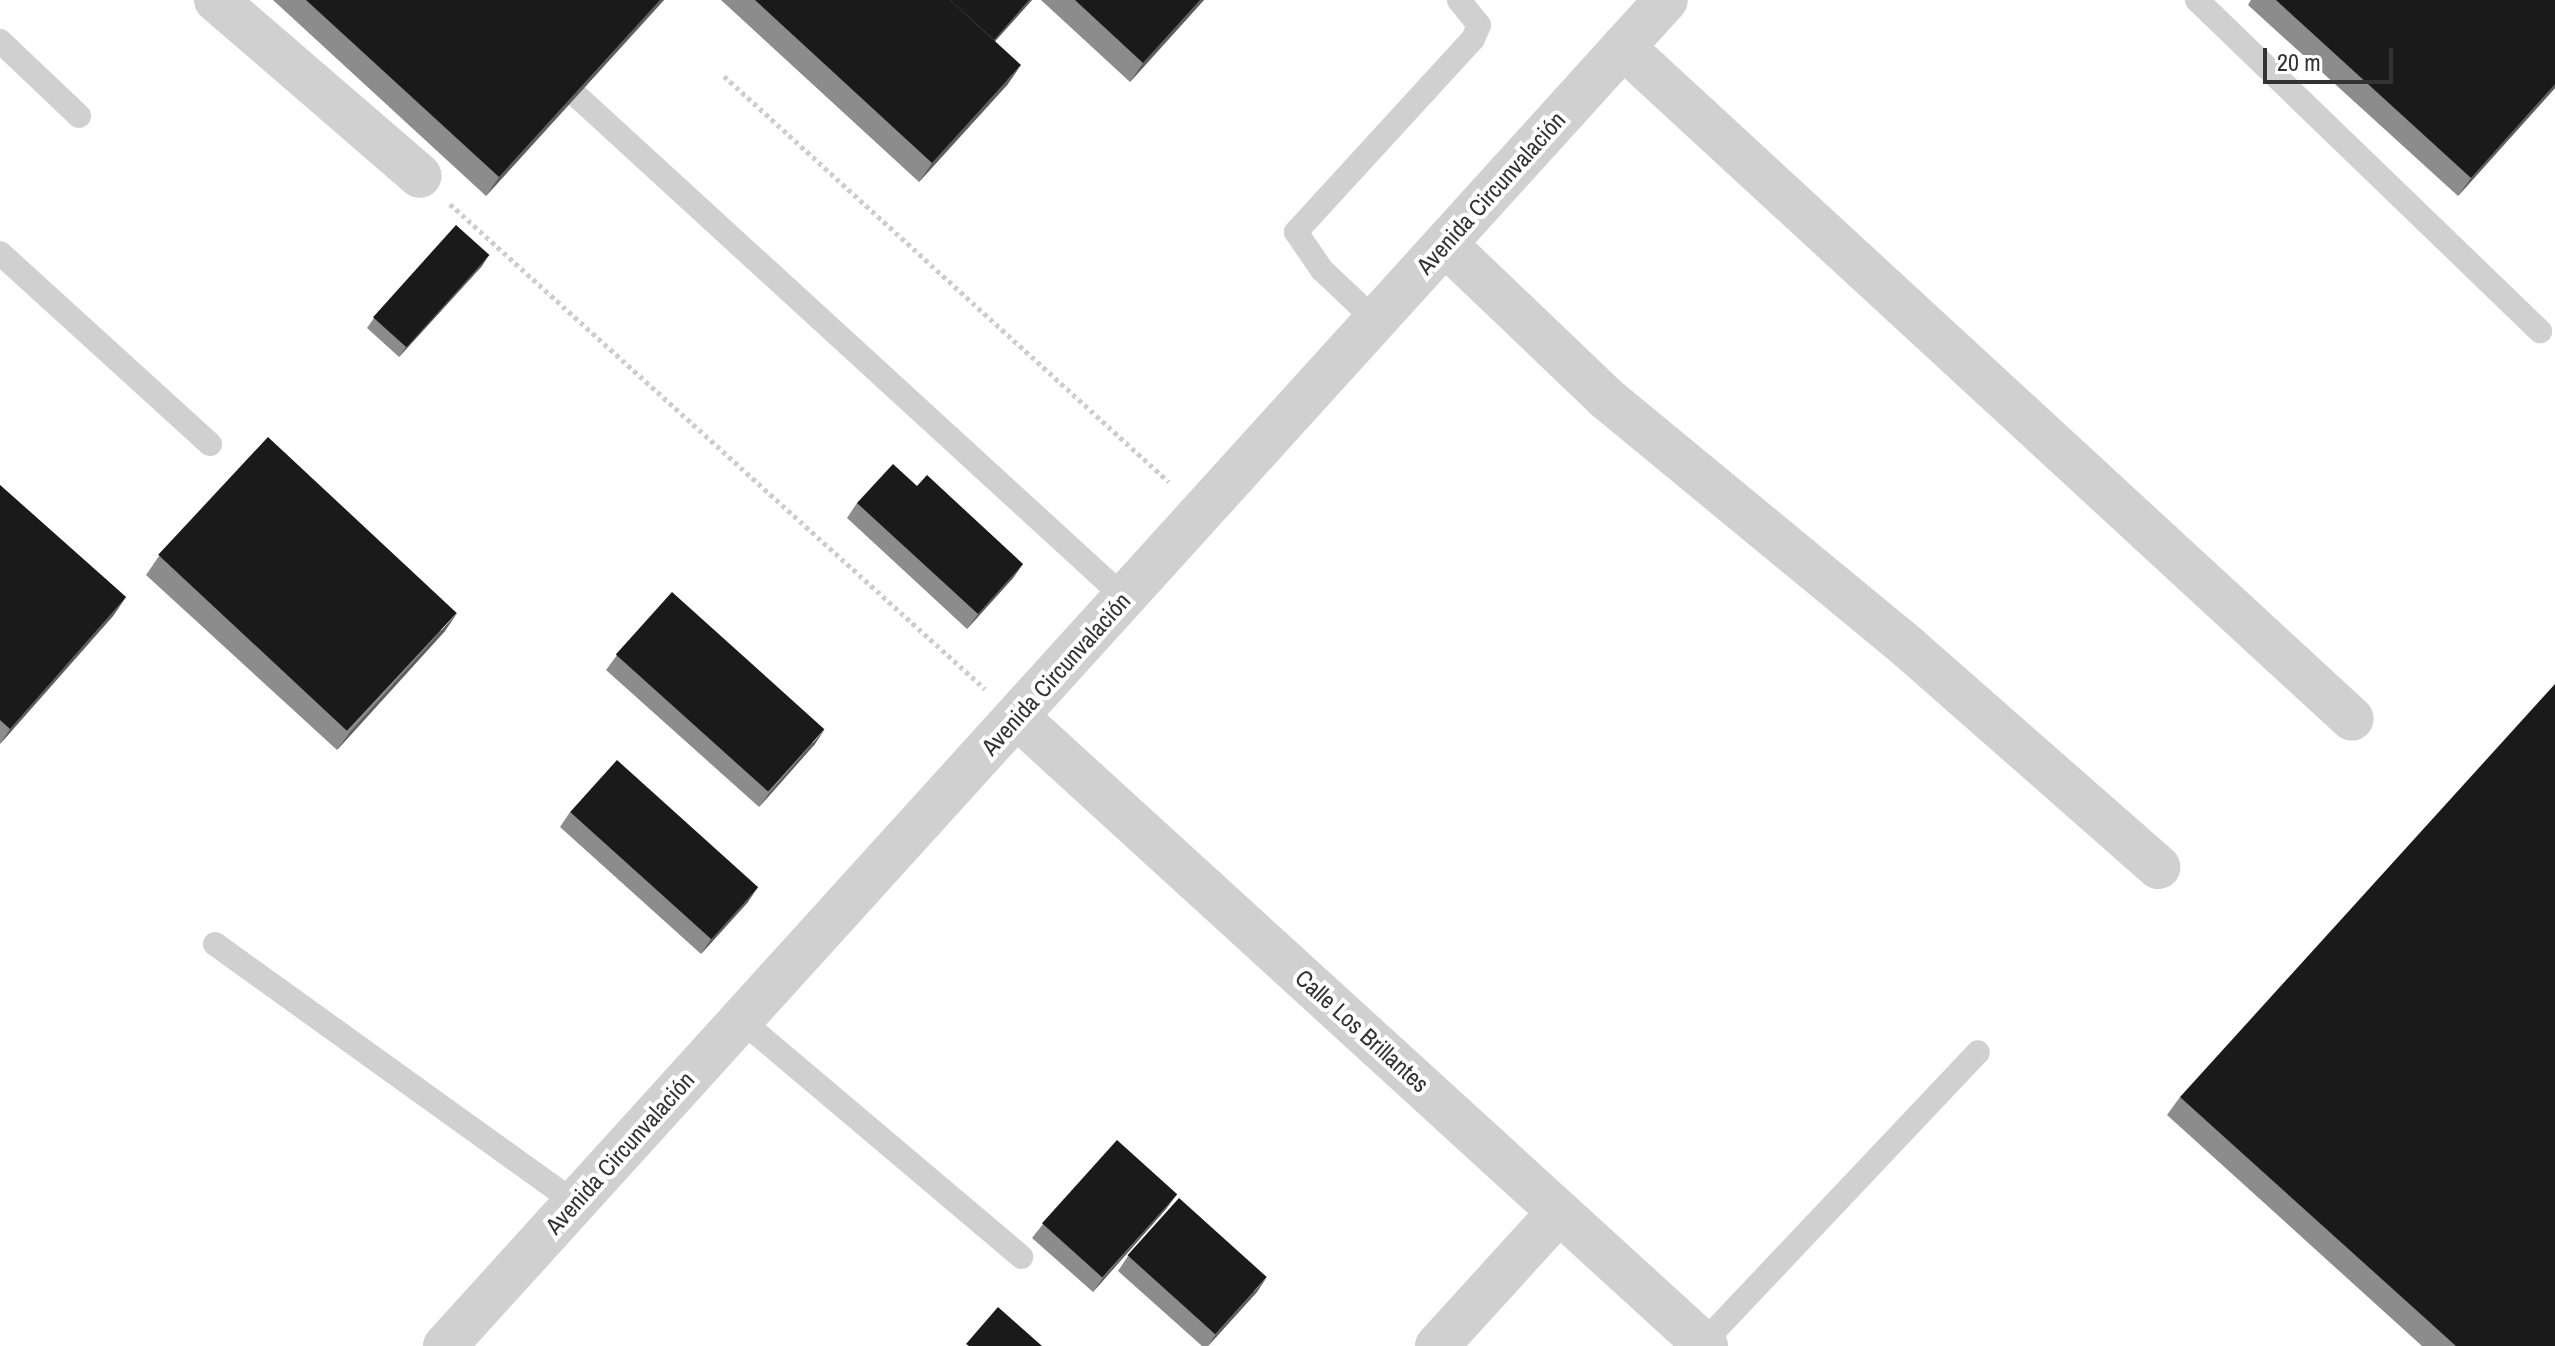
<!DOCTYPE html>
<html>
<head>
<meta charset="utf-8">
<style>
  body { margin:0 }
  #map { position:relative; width:2555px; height:1346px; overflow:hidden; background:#fff; font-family:"Archivo Narrow",sans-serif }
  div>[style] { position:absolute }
  .path>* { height:5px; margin-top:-2.5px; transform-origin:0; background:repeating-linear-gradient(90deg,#cdcdcd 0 4px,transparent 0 8px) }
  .service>* { height:24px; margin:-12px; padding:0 12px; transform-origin:12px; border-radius:12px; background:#d0d0d0 }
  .minor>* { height:44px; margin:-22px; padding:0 22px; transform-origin:22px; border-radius:22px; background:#d0d0d0 }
  .tertiary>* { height:44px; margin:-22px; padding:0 22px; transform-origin:22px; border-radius:22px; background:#d0d0d0 }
  .wall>* { inset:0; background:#8c8c8c }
  .shaded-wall>* { inset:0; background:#5f5f5f }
  .building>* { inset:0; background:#1a1a1a; transform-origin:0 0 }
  span { translate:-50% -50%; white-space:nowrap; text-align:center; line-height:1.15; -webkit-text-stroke:8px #fff; paint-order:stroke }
  .street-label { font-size:24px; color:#333 }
  .scale { position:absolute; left:2263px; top:48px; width:130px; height:36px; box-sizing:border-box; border:4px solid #333; border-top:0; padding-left:10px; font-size:24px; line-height:28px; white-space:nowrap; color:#333; -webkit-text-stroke:6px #fff; paint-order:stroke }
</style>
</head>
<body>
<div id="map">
  <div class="path">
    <div style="left:724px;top:76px;width:602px;rotate:42.38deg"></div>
    <div style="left:450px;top:204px;width:722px;rotate:42.19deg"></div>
  </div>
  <div class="service">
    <div style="left:2197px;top:0;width:477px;rotate:44deg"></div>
    <div style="left:0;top:41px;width:109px;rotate:43.5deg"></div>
    <div style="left:579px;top:98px;width:740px;rotate:42.48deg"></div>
    <div style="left:0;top:253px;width:284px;rotate:42.3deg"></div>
    <div style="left:1376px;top:321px;width:74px;rotate:-136.6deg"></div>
    <div style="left:1322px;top:270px;width:46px;rotate:-124.4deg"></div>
    <div style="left:1296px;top:232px;width:262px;rotate:-47.5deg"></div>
    <div style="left:1473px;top:39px;width:15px;rotate:-67deg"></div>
    <div style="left:1479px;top:25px;width:32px;rotate:-129deg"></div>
    <div style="left:215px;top:944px;width:443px;rotate:35.7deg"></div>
    <div style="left:741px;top:1020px;width:367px;rotate:40.2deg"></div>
    <div style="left:1703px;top:1343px;width:400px;rotate:-46.6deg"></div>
  </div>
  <div class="minor">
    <div style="left:216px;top:0;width:269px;rotate:40.8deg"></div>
    <div style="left:1623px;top:47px;width:991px;rotate:42.67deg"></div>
    <div style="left:1445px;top:244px;width:223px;rotate:43.7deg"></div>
    <div style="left:1606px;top:398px;width:393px;rotate:39.5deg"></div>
    <div style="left:1909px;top:648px;width:332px;rotate:41.3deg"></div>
    <div style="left:1017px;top:717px;width:933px;rotate:42.39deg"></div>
    <div style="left:1437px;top:1346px;width:181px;rotate:-47.7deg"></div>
  </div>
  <div class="tertiary">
    <div style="left:445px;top:1346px;width:1817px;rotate:-47.79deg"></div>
  </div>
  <div class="wall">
    <div style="clip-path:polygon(273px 0,664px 0,486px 196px)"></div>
    <div style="clip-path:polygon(721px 0,1032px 0,995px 41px,1008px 84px,919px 182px)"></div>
    <div style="clip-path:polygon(1041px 0,1204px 0,1130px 82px)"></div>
    <div style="clip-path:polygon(2251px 0,2555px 0,2555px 88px,2458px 196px,2248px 5px)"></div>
    <div style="clip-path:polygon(482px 266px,399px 357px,367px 328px,374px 318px)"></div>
    <div style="clip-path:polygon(0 485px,126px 597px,113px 616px,0 744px)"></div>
    <div style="clip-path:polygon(917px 486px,1023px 564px,1013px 578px,967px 629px,847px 518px,857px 503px)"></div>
    <div style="clip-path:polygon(159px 556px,445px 631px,337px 750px,146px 575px)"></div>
    <div style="clip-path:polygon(617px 655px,815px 744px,759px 807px,606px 670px)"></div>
    <div style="clip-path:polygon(570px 812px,748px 902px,701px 954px,560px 827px)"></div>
    <div style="clip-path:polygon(2180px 1097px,2555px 1346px,2422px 1346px,2167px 1115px)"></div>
    <div style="clip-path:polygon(1177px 1194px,1166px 1209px,1093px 1292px,1032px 1238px,1043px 1224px)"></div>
    <div style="clip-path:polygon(1128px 1256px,1257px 1292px,1208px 1346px,1202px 1346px,1118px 1271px)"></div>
  </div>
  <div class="shaded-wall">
    <div style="clip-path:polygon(660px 0,664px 0,486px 196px,499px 177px)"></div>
    <div style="clip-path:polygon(1029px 0,1032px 0,981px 57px,991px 42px)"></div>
    <div style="clip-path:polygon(1200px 0,1204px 0,1130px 82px,1143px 63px)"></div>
    <div style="clip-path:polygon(1021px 65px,1008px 84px,919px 182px,932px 163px)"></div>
    <div style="clip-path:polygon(2555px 84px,2555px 88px,2458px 196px,2471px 178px)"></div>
    <div style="clip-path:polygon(489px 255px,482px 266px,399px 357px,406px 347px)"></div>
    <div style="clip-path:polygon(1023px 564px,1013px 578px,967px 629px,978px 614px)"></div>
    <div style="clip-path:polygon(126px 597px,113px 616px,0 744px,10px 729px)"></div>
    <div style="clip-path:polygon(458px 612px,445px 631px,337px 750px,350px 732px)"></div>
    <div style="clip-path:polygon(825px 729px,815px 744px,759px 807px,770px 792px)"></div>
    <div style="clip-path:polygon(758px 887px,748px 902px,701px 954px,711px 939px)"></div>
    <div style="clip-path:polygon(1177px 1194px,1166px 1209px,1093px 1292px,1103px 1278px)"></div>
    <div style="clip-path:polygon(1267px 1277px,1257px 1292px,1208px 1346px,1216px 1334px)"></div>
  </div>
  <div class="building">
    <div style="clip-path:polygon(306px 0,660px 0,499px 177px)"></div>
    <div style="clip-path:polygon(755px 0,950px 0,1021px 65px,932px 163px)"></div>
    <div style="clip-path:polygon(950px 0,1029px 0,994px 40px)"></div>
    <div style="clip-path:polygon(1075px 0,1200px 0,1143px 63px)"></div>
    <div style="clip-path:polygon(2276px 0,2555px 0,2555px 84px,2471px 178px)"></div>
    <div style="left:456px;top:225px;width:45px;height:124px;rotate:42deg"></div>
    <div style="left:268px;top:437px;width:258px;height:161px;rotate:43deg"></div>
    <div style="clip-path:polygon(893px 464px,917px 486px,927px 475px,1023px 564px,978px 614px,857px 503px)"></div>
    <div style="clip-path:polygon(0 485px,126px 597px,10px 729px,0 720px)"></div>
    <div style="left:672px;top:592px;width:205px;height:84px;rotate:42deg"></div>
    <div style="clip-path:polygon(2555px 684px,2555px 1346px,2456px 1346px,2180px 1097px)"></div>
    <div style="left:617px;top:760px;width:190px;height:70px;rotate:42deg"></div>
    <div style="left:1117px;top:1140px;width:81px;height:112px;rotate:42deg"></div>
    <div style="left:1179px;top:1198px;width:118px;height:77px;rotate:42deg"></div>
    <div style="clip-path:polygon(998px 1307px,1042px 1346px,969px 1346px,966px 1344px)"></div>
  </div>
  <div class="street-label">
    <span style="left:1491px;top:193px;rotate:-48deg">Avenida Circunvalación</span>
    <span style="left:1056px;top:674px;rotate:-48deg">Avenida Circunvalación</span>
    <span style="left:1362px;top:1031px;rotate:42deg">Calle Los Brillantes</span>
    <span style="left:620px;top:1153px;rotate:-48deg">Avenida Circunvalación</span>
  </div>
  <div class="scale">20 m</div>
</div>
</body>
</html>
